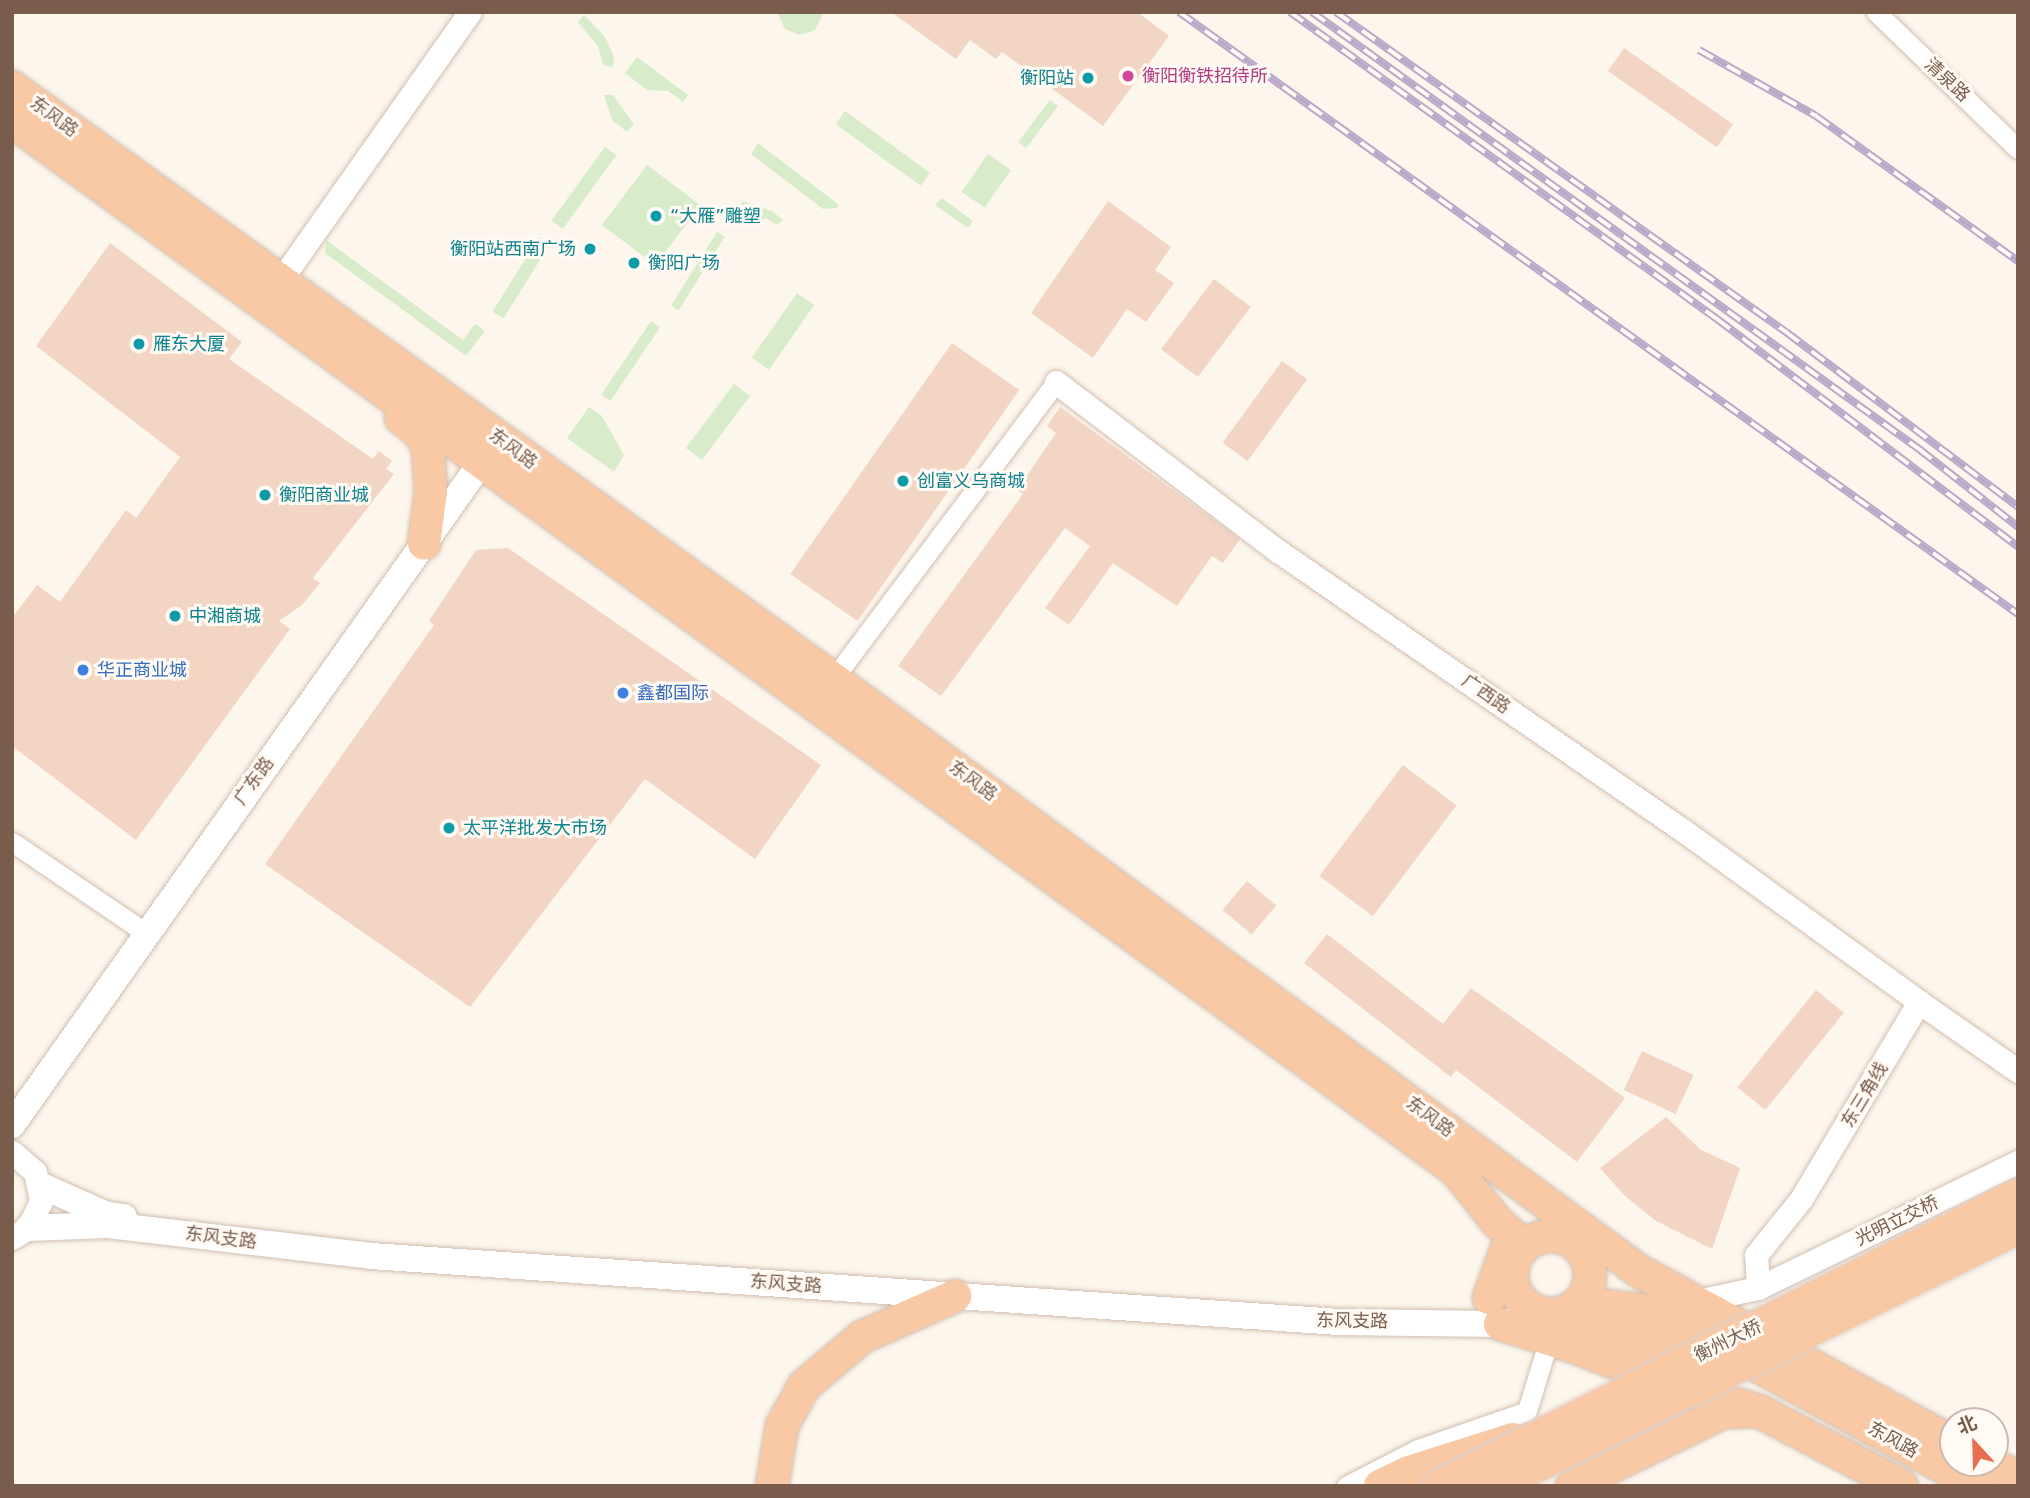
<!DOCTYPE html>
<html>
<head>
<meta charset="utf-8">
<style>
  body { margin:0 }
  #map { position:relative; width:2030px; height:1498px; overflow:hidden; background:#fdf6ec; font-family:"DejaVu Sans","Noto Sans SC",sans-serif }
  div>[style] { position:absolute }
  .green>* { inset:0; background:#d8ecc9; transform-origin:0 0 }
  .building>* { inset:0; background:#f3d5c3; transform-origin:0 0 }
  .roads { filter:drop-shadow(0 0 2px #d1beb0) drop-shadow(0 0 2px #d1beb0) }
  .minor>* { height:19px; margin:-9.5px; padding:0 9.5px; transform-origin:9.5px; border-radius:9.5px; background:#fff }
  .tertiary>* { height:23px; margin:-11.5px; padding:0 11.5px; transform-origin:11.5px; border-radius:11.5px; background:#fff }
  .secondary>* { height:26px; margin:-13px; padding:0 13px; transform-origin:13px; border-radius:13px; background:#fff }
  .trunk>* { height:32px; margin:-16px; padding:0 16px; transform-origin:16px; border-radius:16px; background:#f9c8a4 }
  .trunk>.ring { margin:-16px; padding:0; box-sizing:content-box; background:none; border:32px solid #f9c8a4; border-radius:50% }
  .rail>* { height:8px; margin-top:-4px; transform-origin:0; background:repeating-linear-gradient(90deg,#fffaf3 0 16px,#b9a8c9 0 32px); box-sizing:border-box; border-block:2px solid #b9a8c9 }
  .bridges { filter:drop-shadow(0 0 2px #dad1cd) drop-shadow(0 0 2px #dad1cd) }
  .trunk-bridge>* { height:32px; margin:-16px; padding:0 16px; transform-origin:16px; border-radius:16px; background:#f9c8a4 }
  .dots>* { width:19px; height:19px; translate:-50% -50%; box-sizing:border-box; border:4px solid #fffaf3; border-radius:50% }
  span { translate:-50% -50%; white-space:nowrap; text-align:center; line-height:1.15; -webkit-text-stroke:6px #fffaf3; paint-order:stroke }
  .hotel-label { font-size:18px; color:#b23c85 }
  .left { translate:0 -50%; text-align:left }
  .culture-label { font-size:18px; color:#0d838f }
  .right { translate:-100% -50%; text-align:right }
  .street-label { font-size:18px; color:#7a5c4d }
  .shop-label { font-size:18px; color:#366cbe }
  .frame { position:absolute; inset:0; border:14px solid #7a5c4d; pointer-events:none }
  .north { position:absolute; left:1939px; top:1407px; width:70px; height:70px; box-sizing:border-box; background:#fffaf3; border:2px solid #cabbb1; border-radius:50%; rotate:338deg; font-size:19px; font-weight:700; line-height:28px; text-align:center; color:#7a5c4d }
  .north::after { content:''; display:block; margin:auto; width:24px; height:32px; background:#e76f51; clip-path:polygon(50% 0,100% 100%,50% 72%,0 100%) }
</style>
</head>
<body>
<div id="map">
  <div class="green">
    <div style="clip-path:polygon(777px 12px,824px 12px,815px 30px,800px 35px,785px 29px)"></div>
    <div style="clip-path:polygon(584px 15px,605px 37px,614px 57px,613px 67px,603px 65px,598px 46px,578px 22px)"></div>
    <div style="clip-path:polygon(637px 57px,688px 95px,683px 102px,668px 91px,647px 90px,625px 73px)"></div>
    <div style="clip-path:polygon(604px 95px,613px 95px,634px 124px,627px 132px,612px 120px)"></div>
    <div style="left:1050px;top:100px;width:10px;height:53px;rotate:37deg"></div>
    <div style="left:845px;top:111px;width:105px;height:16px;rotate:36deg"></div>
    <div style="clip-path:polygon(758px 143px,839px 205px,837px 208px,823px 209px,751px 154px)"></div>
    <div style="left:605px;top:147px;width:14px;height:91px;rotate:36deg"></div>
    <div style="left:988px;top:154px;width:28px;height:46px;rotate:35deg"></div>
    <div style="left:647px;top:165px;width:67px;height:75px;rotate:37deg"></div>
    <div style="clip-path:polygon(942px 198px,973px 221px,968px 228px,935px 205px)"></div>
    <div style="clip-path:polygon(743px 201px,772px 211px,783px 220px,777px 225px,766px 218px,759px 221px,739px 206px)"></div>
    <div style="left:717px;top:232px;width:9px;height:87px;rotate:32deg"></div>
    <div style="left:539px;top:237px;width:13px;height:88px;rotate:32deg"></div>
    <div style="clip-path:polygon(326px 240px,463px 340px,475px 324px,485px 331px,466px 356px,325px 253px)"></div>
    <div style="left:797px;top:293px;width:21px;height:79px;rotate:35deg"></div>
    <div style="left:651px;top:321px;width:11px;height:89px;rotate:34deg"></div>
    <div style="left:734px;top:384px;width:20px;height:80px;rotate:37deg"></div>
    <div style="clip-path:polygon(589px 407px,602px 416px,624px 455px,614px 472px,567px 438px)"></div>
  </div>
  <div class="building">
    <div style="clip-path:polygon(891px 12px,1137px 12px,1169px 36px,1103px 126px,1002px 52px,996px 59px,970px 40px,956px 59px)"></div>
    <div style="left:1624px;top:48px;width:133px;height:28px;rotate:35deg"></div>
    <div style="clip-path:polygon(1108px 201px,1171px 247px,1155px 270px,1174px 283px,1146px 322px,1127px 309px,1093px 358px,1031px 313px)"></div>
    <div style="clip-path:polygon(110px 243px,242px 342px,229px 359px,373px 459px,379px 451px,392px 461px,386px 469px,394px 474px,313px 578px,320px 583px,302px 605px,279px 621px,290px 629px,136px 840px,12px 746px,12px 618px,37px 585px,60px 602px,126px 510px,136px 518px,180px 457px,36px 346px)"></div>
    <div style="left:1214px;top:279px;width:46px;height:88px;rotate:37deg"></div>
    <div style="left:952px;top:343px;width:82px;height:282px;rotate:35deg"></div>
    <div style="left:1282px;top:361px;width:31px;height:101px;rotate:36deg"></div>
    <div style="clip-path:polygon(1060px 407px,1240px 539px,1223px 563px,1212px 556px,1177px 606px,1113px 563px,1069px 625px,1045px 608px,1090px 546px,1065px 528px,941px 696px,898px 666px,1023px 494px,1017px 490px,1056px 433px,1047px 426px)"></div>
    <div style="clip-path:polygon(508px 548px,821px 765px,755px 859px,645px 779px,470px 1007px,265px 864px,434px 625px,429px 621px,476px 550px)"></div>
    <div style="left:1403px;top:765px;width:67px;height:139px;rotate:37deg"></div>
    <div style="left:1247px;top:881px;width:38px;height:38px;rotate:40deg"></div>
    <div style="clip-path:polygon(1327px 934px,1443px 1024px,1471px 988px,1625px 1098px,1577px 1162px,1456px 1070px,1451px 1077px,1304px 963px)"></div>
    <div style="left:1816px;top:990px;width:36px;height:125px;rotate:39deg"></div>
    <div style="left:1642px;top:1051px;width:57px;height:43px;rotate:25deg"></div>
    <div style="clip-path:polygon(1666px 1117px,1701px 1150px,1740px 1168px,1712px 1249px,1656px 1221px,1625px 1196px,1600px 1168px)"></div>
  </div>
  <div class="roads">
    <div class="minor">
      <div style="left:1876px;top:12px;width:197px;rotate:44deg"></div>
      <div style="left:833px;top:679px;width:371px;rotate:-53.1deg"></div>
      <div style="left:12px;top:842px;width:162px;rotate:34.2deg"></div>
      <div style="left:1346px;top:1486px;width:81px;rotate:-27.2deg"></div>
      <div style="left:1418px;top:1449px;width:115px;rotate:-19.2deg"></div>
      <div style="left:1527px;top:1411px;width:75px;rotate:-73deg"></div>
    </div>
    <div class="tertiary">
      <div style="left:280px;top:281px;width:329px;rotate:-54.8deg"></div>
      <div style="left:1056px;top:382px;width:279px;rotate:37.3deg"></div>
      <div style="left:1278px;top:551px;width:493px;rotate:34.6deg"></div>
      <div style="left:1684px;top:831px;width:291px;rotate:36deg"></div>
      <div style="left:12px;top:1152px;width:30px;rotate:41deg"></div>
      <div style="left:35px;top:1172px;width:30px;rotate:78deg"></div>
      <div style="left:41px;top:1201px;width:30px;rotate:116deg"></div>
      <div style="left:28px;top:1228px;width:19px;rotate:148deg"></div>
      <div style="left:1758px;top:1288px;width:33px;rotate:-93deg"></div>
      <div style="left:1756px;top:1255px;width:72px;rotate:-51.2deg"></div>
      <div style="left:1801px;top:1199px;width:230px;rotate:-59.1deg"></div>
      <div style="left:1919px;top:1002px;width:121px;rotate:34.9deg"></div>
      <div style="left:1697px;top:1301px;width:62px;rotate:-12deg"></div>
      <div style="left:1758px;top:1288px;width:289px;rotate:-25.9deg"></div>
    </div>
    <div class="secondary">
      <div style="left:12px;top:1125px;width:832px;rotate:-54.69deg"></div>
      <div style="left:40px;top:1185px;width:73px;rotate:24.1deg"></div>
      <div style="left:107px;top:1215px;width:17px;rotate:7deg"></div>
      <div style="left:28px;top:1228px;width:80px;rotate:-2.1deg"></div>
      <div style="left:108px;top:1225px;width:265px;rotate:6.7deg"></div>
      <div style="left:371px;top:1256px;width:969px;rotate:3.9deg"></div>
      <div style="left:1338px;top:1322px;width:162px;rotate:0.7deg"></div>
      <div style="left:1500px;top:1324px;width:45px;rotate:-12.8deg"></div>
    </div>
    <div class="trunk">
      <div style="left:12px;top:87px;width:1012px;rotate:35.79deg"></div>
      <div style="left:833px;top:679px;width:1000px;rotate:36.3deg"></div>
      <div style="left:1639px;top:1271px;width:358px;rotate:28.7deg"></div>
      <div style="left:12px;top:121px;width:1785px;rotate:36deg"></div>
      <div style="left:1456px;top:1170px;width:68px;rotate:51.6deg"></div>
      <div style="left:1498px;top:1223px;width:35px;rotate:40deg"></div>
      <div style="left:401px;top:418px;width:23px;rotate:38deg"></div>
      <div style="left:419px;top:432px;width:17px;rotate:59deg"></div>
      <div style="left:428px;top:447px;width:44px;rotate:86.1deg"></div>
      <div style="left:431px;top:491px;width:53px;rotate:97.5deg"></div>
      <div class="ring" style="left:1512px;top:1236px;width:46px;height:46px"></div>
      <div style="left:1489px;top:1298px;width:50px;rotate:-70.1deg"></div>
      <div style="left:1578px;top:1303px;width:81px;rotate:6.3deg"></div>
      <div style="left:1659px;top:1312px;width:363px;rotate:28.6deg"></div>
      <div style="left:1576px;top:1313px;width:144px;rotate:22.1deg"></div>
      <div style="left:1556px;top:1314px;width:40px;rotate:57.1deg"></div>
      <div style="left:1578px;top:1348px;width:105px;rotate:21.2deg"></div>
      <div style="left:1676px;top:1386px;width:87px;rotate:16.8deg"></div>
      <div style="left:1759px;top:1411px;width:161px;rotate:27.7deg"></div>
      <div style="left:1500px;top:1324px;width:82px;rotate:17.1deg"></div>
      <div style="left:1989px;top:1463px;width:33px;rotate:27deg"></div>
      <div style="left:772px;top:1486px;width:61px;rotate:-80.5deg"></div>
      <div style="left:782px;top:1426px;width:46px;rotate:-61.2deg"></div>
      <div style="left:804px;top:1386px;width:76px;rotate:-40.2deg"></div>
      <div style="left:862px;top:1337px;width:102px;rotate:-23.8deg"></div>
      <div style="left:1380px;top:1486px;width:32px;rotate:-26deg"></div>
      <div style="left:1409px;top:1472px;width:109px;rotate:-17.6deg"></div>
      <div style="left:1572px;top:1486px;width:168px;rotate:-26.1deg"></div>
      <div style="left:1723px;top:1412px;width:30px;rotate:-2deg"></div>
    </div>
  </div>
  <div class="rail">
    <div style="left:1179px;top:12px;width:1033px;rotate:35.66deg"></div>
    <div style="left:1290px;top:12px;width:526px;rotate:35.71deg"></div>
    <div style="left:1717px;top:319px;width:378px;rotate:37.1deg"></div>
    <div style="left:1312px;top:12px;width:748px;rotate:35.75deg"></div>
    <div style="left:1919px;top:449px;width:126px;rotate:38.2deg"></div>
    <div style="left:1336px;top:12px;width:552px;rotate:35.42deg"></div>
    <div style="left:1786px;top:332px;width:291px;rotate:37deg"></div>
    <div style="left:1699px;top:50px;width:134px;rotate:29.4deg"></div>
    <div style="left:1816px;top:116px;width:249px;rotate:35.7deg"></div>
  </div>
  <div class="bridges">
    <div class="trunk-bridge">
      <div style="left:1439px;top:1486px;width:648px;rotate:-26.68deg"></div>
      <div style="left:1496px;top:1486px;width:582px;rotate:-26.3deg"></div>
    </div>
  </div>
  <div class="dots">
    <div style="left:1128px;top:76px;background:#d1479c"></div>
    <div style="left:1088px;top:78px;background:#0f9aa8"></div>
    <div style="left:656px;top:216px;background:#0f9aa8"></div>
    <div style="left:590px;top:249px;background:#0f9aa8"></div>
    <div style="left:634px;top:263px;background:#0f9aa8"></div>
    <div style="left:139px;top:344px;background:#0f9aa8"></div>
    <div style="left:903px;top:481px;background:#0f9aa8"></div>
    <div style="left:265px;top:495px;background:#0f9aa8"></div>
    <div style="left:175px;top:616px;background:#0f9aa8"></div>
    <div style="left:83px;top:670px;background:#3f7fe0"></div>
    <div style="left:623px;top:693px;background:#3f7fe0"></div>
    <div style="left:449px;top:828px;background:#0f9aa8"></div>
  </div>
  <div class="hotel-label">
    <span class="left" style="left:1142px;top:76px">衡阳衡铁招待所</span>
  </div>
  <div class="culture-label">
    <span class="right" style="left:1074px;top:78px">衡阳站</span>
    <span class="left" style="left:670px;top:216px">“大雁”雕塑</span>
    <span class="right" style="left:576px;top:249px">衡阳站西南广场</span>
    <span class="left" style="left:648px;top:263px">衡阳广场</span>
    <span class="left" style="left:153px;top:344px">雁东大厦</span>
    <span class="left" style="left:917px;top:481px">创富义乌商城</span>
    <span class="left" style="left:279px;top:495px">衡阳商业城</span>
    <span class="left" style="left:189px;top:616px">中湘商城</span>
    <span class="left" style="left:463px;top:828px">太平洋批发大市场</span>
  </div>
  <div class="street-label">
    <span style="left:1947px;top:80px;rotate:43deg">清泉路</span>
    <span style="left:54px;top:117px;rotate:36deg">东风路</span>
    <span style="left:513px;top:449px;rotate:36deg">东风路</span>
    <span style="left:1486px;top:694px;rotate:35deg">广西路</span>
    <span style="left:254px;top:781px;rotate:-54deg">广东路</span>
    <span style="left:973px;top:781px;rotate:36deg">东风路</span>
    <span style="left:1865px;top:1095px;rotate:-59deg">东三角线</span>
    <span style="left:1430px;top:1117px;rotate:36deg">东风路</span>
    <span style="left:1897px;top:1221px;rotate:-26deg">光明立交桥</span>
    <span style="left:221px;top:1238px;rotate:7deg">东风支路</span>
    <span style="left:786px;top:1284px;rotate:4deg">东风支路</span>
    <span style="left:1352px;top:1321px;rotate:1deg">东风支路</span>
    <span style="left:1728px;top:1341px;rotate:-26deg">衡州大桥</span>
    <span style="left:1893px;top:1440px;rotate:29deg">东风路</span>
  </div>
  <div class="shop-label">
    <span class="left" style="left:97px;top:670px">华正商业城</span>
    <span class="left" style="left:637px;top:693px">鑫都国际</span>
  </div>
  <div class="frame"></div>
  <div class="north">北</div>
</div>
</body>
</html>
